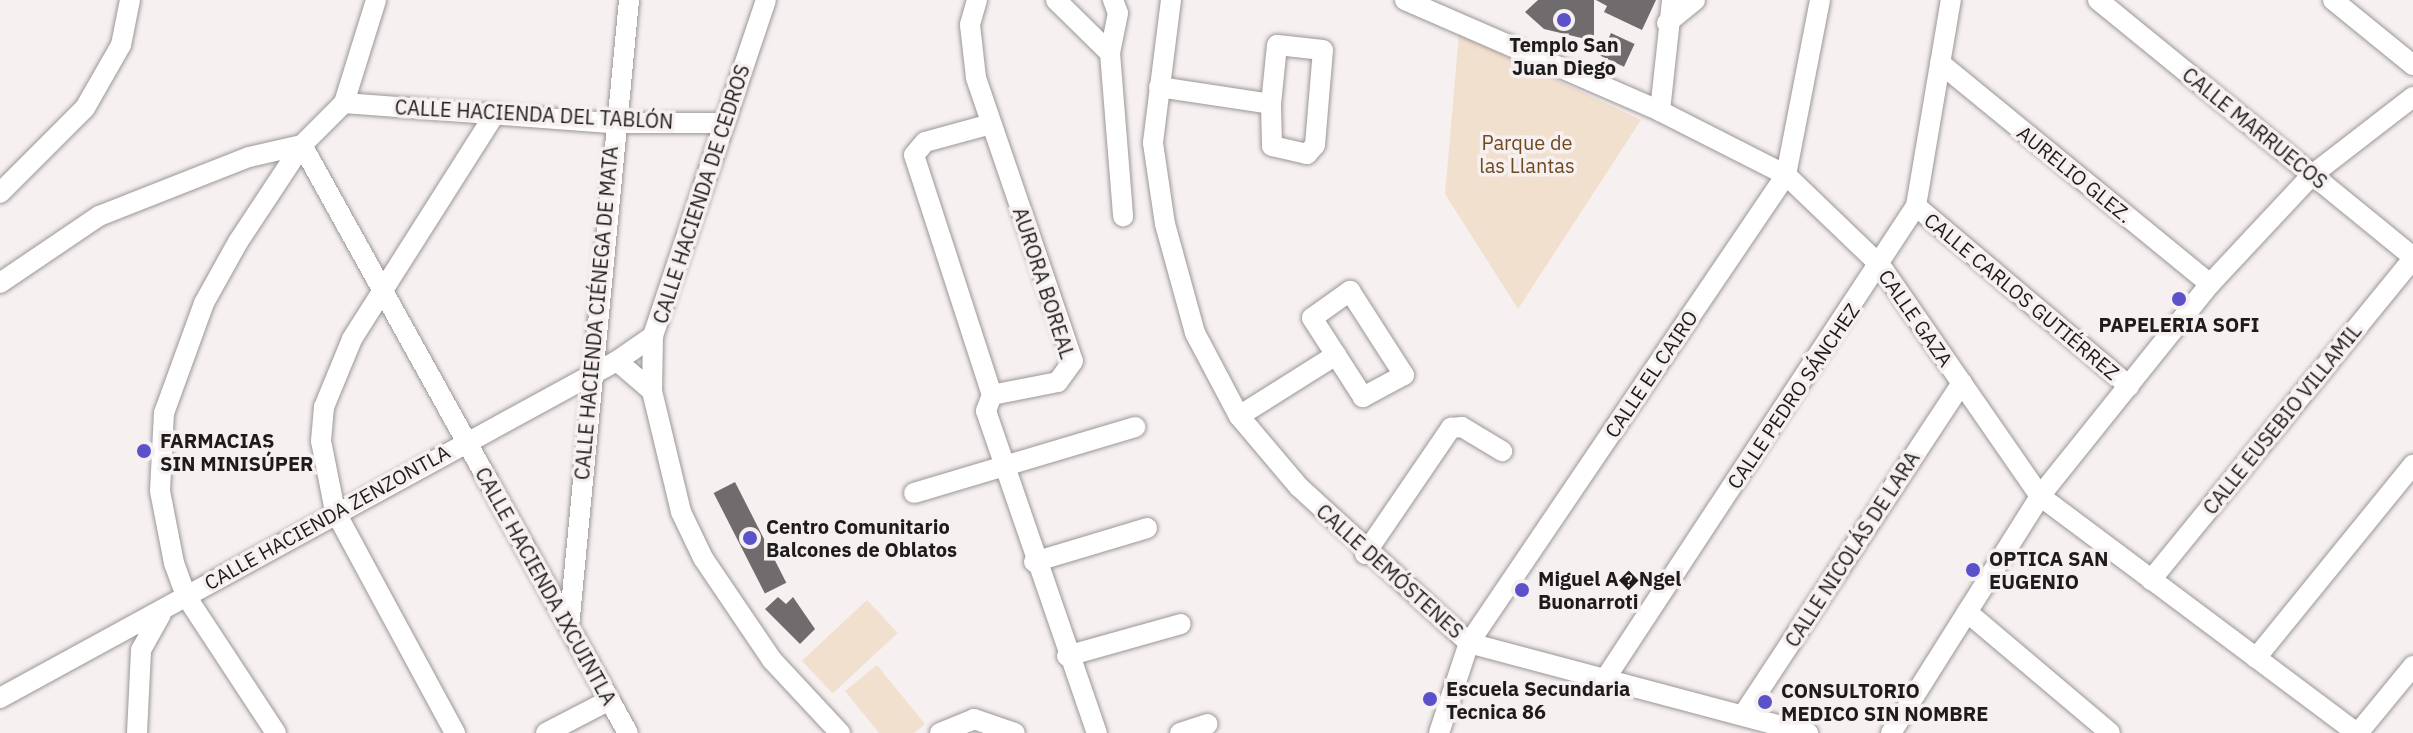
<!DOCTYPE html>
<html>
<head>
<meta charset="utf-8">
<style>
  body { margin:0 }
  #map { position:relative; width:2413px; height:733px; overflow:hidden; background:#f6f0f0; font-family:"IBM Plex Sans",sans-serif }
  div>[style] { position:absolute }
  .green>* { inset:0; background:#f2e0cf; transform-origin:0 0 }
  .building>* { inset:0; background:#706b6c; transform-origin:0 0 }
  .roads { filter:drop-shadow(0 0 2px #9c9696) drop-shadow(0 0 2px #9c9696) }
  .minor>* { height:20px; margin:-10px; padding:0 10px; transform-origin:10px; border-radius:10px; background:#fff }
  .dots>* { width:22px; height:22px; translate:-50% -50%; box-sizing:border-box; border:4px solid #f6f0f0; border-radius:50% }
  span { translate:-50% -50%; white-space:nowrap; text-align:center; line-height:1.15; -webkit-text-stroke:7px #f6f0f0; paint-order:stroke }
  .poi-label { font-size:20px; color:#1d1b1b; font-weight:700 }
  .left { translate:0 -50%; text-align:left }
  .street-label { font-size:20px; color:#1d1b1b }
  .park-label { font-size:20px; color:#6f491f }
</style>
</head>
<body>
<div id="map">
  <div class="green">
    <div style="clip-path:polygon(1459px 34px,1641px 120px,1518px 309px,1445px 194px)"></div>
    <div style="left:867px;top:600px;width:45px;height:89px;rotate:47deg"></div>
    <div style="clip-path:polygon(877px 665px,925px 724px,914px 733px,879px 733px,845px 691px)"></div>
  </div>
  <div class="building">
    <div style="clip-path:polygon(1538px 0,1594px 0,1594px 41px,1544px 29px,1525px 12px)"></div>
    <div style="clip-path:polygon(1596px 0,1656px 0,1642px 30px,1604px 12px,1607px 6px)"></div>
    <div style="left:1611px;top:33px;width:26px;height:25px;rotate:25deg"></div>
    <div style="left:735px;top:482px;width:113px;height:24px;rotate:63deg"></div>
    <div style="clip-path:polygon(778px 597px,786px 604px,793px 597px,815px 629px,800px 644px,765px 609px)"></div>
  </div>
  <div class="roads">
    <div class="minor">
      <div style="left:766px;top:0;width:354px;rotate:108.6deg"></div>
      <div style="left:653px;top:336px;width:55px;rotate:91deg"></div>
      <div style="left:652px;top:391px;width:124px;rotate:76.5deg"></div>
      <div style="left:681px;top:512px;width:51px;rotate:64.4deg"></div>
      <div style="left:703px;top:558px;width:123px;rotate:55.9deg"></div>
      <div style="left:772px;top:660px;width:100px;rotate:47deg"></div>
      <div style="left:977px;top:0;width:26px;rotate:106deg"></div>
      <div style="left:970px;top:25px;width:53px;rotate:83.5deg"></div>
      <div style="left:976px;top:78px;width:299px;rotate:71.1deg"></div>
      <div style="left:1073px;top:361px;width:26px;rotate:126deg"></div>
      <div style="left:1058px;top:382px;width:67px;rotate:168.9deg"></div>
      <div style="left:992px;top:395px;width:17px;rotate:111deg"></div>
      <div style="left:986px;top:411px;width:341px;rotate:71deg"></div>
      <div style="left:1056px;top:0;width:76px;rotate:44.5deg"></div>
      <div style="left:1113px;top:0;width:14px;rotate:69deg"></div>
      <div style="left:1118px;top:13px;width:41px;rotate:101.3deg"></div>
      <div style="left:1110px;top:53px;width:164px;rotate:85.4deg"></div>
      <div style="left:1171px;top:0;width:144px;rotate:97.2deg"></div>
      <div style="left:1153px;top:143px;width:82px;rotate:81.6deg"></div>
      <div style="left:1165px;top:224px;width:113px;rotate:74.6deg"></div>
      <div style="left:1195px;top:333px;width:94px;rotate:62.1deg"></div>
      <div style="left:1239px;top:416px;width:93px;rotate:49.8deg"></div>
      <div style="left:1299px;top:487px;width:231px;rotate:42.5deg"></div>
      <div style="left:1469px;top:643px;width:351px;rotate:14.9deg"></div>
      <div style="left:1405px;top:0;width:278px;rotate:23.5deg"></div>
      <div style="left:1660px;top:111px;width:141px;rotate:26.9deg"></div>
      <div style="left:1786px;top:175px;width:130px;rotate:43.8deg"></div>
      <div style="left:1880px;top:265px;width:281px;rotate:55.3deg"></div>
      <div style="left:2040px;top:496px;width:396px;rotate:36.8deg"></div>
      <div style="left:2098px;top:0;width:407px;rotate:39.2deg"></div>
      <div style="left:2333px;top:0;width:103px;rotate:39.1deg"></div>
      <div style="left:1667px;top:23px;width:36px;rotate:-39deg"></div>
      <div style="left:1940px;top:63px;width:349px;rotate:39.3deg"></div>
      <div style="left:1159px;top:87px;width:113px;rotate:8.6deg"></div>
      <div style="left:1271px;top:104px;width:42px;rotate:88.6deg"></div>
      <div style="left:1272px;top:146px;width:36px;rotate:13deg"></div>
      <div style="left:1307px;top:154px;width:12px;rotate:-48deg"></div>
      <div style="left:1315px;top:145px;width:95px;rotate:-85.2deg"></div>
      <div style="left:1323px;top:50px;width:46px;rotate:-173.8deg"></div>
      <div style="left:1277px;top:45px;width:59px;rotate:95.8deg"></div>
      <div style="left:344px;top:103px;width:270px;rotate:4.3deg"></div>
      <div style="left:613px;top:123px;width:111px"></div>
      <div style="left:1660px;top:111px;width:112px;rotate:-83.8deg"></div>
      <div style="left:991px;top:124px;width:68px;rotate:164.7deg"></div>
      <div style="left:925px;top:142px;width:17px;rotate:130deg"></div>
      <div style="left:914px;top:155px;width:252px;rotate:72deg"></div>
      <div style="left:0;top:193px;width:120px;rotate:-45deg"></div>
      <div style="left:85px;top:108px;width:73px;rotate:-60.3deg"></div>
      <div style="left:121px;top:45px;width:46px;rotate:-78.7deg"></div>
      <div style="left:1916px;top:206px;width:279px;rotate:40.2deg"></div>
      <div style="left:0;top:283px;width:120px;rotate:-34.1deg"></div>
      <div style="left:99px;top:216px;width:161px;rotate:-21.5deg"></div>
      <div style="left:249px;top:157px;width:54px;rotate:-12.8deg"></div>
      <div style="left:302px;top:145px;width:672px;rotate:61deg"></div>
      <div style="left:1350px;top:291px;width:100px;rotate:57.3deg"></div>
      <div style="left:1404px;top:375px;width:47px;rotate:151.8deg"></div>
      <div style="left:1363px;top:397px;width:94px;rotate:-122.8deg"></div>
      <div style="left:1312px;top:318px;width:47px;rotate:-35.4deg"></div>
      <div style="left:617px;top:361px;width:46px;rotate:40.6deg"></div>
      <div style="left:1239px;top:416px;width:115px;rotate:-32.2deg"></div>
      <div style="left:914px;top:493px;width:231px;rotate:-16.6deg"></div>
      <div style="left:1365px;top:554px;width:153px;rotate:-55.7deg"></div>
      <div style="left:1451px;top:428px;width:11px;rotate:-5deg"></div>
      <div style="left:1462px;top:427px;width:47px;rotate:31deg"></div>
      <div style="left:1034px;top:562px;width:118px;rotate:-16.7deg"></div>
      <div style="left:2151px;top:580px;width:414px;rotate:-50.8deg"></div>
      <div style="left:1967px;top:612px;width:187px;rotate:40.2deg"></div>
      <div style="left:569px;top:627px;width:630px;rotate:-84.53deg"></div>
      <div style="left:1067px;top:656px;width:118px;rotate:-15.7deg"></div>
      <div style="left:2256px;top:658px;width:249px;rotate:-50.9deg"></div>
      <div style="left:1605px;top:679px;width:566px;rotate:-56.67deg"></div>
      <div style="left:1916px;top:206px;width:209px;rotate:-80.4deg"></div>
      <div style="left:0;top:698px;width:703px;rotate:-28.64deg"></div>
      <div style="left:617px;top:361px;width:44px;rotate:-34.8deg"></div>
      <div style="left:1743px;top:715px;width:398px;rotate:-56.6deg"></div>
      <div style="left:137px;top:733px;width:83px;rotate:-87.2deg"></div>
      <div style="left:141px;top:650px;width:41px;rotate:-60.9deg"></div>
      <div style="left:276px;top:733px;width:164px;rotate:-123.3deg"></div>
      <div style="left:186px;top:596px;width:35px;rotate:-110deg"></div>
      <div style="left:174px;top:563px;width:73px;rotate:-101deg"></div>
      <div style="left:160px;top:491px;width:78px;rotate:-87.1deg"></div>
      <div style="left:164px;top:413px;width:117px;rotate:-70deg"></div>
      <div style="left:204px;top:303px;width:70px;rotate:-60.9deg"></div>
      <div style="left:238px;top:242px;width:116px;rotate:-56.6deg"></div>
      <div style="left:302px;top:145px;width:59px;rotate:-45deg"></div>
      <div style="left:344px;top:103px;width:108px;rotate:-72.7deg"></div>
      <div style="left:455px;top:733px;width:252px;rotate:-118.4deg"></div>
      <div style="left:335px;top:511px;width:71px;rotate:-101.3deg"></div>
      <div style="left:321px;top:441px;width:34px;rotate:-85deg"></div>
      <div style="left:324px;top:407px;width:74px;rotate:-67.6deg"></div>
      <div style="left:352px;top:339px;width:267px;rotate:-57.6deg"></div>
      <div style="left:546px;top:733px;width:72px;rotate:-27.3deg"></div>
      <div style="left:940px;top:733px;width:37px;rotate:-22deg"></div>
      <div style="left:974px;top:719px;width:43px;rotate:18.9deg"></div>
      <div style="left:1180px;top:733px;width:29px;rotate:-18deg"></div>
      <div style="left:1439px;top:733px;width:95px;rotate:-71.6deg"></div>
      <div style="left:1469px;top:643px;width:565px;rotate:-55.89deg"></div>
      <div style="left:1786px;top:175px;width:178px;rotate:-79deg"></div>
      <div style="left:1891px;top:733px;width:280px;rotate:-57.8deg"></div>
      <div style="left:2040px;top:496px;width:272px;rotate:-51.3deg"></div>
      <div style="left:2210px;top:284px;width:149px;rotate:-46.9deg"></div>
      <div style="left:2312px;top:175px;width:128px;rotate:-37.7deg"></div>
      <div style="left:2358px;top:733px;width:87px;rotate:-50.6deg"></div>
    </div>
  </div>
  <div class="dots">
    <div style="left:1564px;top:20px;background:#5b52ca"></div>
    <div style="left:2179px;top:299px;background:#5b52ca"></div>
    <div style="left:144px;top:451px;background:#5b52ca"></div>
    <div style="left:750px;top:538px;background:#5b52ca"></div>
    <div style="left:1973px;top:570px;background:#5b52ca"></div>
    <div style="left:1522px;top:590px;background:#5b52ca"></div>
    <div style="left:1430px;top:699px;background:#5b52ca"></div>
    <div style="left:1765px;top:702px;background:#5b52ca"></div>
  </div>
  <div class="poi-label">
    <span style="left:1564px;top:56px">Templo San<br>Juan Diego</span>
    <span style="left:2179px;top:324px">PAPELERIA SOFI</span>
    <span class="left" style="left:160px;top:452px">FARMACIAS<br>SIN MINISÚPER</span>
    <span class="left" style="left:766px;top:538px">Centro Comunitario<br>Balcones de Oblatos</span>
    <span class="left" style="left:1989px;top:570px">OPTICA SAN<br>EUGENIO</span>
    <span class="left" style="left:1538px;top:590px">Miguel A�Ngel<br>Buonarroti</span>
    <span class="left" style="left:1446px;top:700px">Escuela Secundaria<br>Tecnica 86</span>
    <span class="left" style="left:1781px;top:702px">CONSULTORIO<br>MEDICO SIN NOMBRE</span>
  </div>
  <div class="street-label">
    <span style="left:534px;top:114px;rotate:3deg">CALLE HACIENDA DEL TABLÓN</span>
    <span style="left:2255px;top:128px;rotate:39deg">CALLE MARRUECOS</span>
    <span style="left:2075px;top:174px;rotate:39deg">AURELIO GLEZ.</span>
    <span style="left:701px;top:194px;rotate:-72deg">CALLE HACIENDA DE CEDROS</span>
    <span style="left:1044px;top:283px;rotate:72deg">AURORA BOREAL</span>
    <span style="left:2022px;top:296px;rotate:40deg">CALLE CARLOS GUTIÉRREZ</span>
    <span style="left:596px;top:313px;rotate:-85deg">CALLE HACIENDA CIÉNEGA DE MATA</span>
    <span style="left:1916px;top:318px;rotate:55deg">CALLE GAZA</span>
    <span style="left:1651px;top:374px;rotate:-56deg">CALLE EL CAIRO</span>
    <span style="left:1793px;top:396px;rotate:-56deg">CALLE PEDRO SÁNCHEZ</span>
    <span style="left:2282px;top:419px;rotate:-51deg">CALLE EUSEBIO VILLAMIL</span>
    <span style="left:327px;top:517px;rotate:-29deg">CALLE HACIENDA ZENZONTLA</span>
    <span style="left:1852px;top:549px;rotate:-57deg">CALLE NICOLÁS DE LARA</span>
    <span style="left:1390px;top:571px;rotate:42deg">CALLE DEMÓSTENES</span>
    <span style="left:546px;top:586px;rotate:61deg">CALLE HACIENDA IXCUINTLA</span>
  </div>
  <div class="park-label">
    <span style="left:1527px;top:154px">Parque de<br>las Llantas</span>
  </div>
</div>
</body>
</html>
